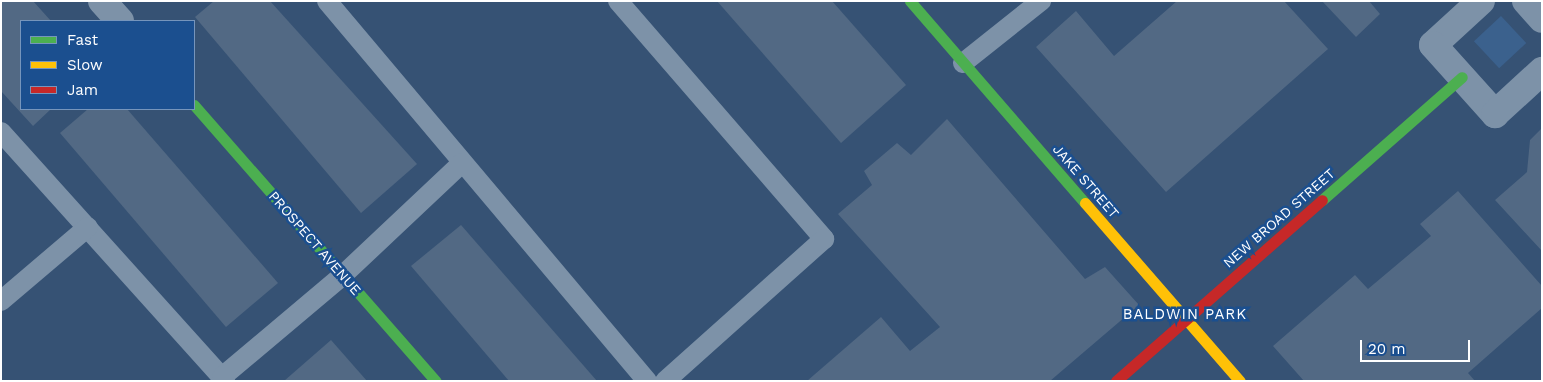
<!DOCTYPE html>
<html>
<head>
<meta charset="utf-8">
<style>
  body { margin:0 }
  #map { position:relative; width:1543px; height:382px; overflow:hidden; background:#365274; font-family:"Work Sans",sans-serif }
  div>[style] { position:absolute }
  .water>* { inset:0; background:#3b618d; transform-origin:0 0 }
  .building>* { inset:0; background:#526984 }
  .lane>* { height:20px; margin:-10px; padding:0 10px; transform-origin:10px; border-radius:10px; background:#7d92a8 }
  .street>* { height:28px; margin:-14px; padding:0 14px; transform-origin:14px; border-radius:14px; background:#7d92a8 }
  .fast>* { height:11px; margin:-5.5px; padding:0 5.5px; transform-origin:5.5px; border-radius:5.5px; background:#4caf50 }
  .slow>* { height:11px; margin:-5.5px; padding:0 5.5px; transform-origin:5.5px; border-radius:5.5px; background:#ffc107 }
  .jam>* { height:11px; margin:-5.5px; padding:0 5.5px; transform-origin:5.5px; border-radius:5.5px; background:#c62828 }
  span { translate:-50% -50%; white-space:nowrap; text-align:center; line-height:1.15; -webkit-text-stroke:5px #1b4f8f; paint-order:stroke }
  .street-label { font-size:14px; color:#fff }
  .neighbourhood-label { font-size:15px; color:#fff; letter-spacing:1px }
  .frame { position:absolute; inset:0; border:2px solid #fff; pointer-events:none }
  .legend { position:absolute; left:20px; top:20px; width:175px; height:90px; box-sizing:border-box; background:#1b4f8f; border:1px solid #7695bc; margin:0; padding:6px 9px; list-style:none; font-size:15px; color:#fff }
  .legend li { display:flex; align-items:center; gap:10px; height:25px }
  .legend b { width:25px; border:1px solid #7695bc }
  .scale { position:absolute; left:1360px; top:340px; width:110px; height:22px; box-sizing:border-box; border:2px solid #fff; border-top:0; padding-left:6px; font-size:15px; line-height:18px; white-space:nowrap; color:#fff; -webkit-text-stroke:4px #1b4f8f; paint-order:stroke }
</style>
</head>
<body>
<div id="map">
  <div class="water">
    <div style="left:1501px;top:16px;width:37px;height:37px;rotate:47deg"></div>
  </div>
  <div class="building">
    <div style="clip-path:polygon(1px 1px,33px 1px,51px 21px,21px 21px,21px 109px,51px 109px,33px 126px,1px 91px)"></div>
    <div style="clip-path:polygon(214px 1px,270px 1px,417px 164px,361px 213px,195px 17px)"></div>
    <div style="clip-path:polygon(717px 1px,832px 1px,906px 85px,841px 143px)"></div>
    <div style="clip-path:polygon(1177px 1px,1284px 1px,1328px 49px,1166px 192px,1036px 47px,1076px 11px,1114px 56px)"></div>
    <div style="clip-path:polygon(1322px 1px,1369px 1px,1380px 14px,1356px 37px)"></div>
    <div style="clip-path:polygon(88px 109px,127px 109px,278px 283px,226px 327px,60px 133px)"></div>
    <div style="clip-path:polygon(947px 119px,1085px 279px,1105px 267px,1139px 305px,1050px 381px,807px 381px,881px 317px,910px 351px,940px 327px,838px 214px,872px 185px,864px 171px,897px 143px,911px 155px)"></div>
    <div style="clip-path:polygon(1542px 128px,1542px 251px,1495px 200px,1527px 172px,1530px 140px)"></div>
    <div style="clip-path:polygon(1458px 191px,1542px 286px,1542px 308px,1468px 373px,1475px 381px,1304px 381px,1273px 346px,1355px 275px,1368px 289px,1431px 236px,1420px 224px)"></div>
    <div style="clip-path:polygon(461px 225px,597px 381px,509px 381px,411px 266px)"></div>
    <div style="clip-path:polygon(331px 340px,367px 381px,284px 381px)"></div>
  </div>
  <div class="lane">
    <div style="left:327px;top:1px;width:497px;rotate:49.9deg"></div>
    <div style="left:618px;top:1px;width:315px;rotate:49.1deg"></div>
    <div style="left:824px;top:239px;width:213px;rotate:138.2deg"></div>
    <div style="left:963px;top:63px;width:100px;rotate:-38.5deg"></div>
    <div style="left:1px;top:132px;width:335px;rotate:48deg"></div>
    <div style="left:1px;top:301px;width:114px;rotate:-40.4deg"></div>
    <div style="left:222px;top:377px;width:158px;rotate:-40.1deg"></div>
    <div style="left:343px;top:275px;width:163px;rotate:-43.3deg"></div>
  </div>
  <div class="street">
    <div style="left:102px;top:1px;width:27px;rotate:48deg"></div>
    <div style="left:1481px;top:1px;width:65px;rotate:137.5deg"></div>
    <div style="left:1433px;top:45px;width:93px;rotate:48.1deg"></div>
    <div style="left:1495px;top:114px;width:64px;rotate:-42.5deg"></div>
    <div style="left:1526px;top:1px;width:24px;rotate:48deg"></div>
  </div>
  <div class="fast">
    <div style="left:910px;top:1px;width:267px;rotate:49.1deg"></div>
    <div style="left:194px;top:105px;width:367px;rotate:48.8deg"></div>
    <div style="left:1322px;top:200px;width:186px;rotate:-41.3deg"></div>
  </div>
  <div class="slow">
    <div style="left:1085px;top:203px;width:236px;rotate:49deg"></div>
  </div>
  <div class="jam">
    <div style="left:1116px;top:381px;width:274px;rotate:-41.3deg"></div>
  </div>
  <div class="street-label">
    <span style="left:1086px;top:181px;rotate:49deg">JAKE STREET</span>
    <span style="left:1279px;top:218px;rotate:-41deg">NEW BROAD STREET</span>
    <span style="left:315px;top:243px;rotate:49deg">PROSPECT AVENUE</span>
  </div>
  <div class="neighbourhood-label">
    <span style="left:1185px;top:315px">BALDWIN PARK</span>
  </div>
  <div class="frame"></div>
  <ul class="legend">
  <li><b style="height:6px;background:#4caf50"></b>Fast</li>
  <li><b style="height:6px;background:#ffc107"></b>Slow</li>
  <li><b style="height:6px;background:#c62828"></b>Jam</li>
  </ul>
  <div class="scale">20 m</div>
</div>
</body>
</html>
